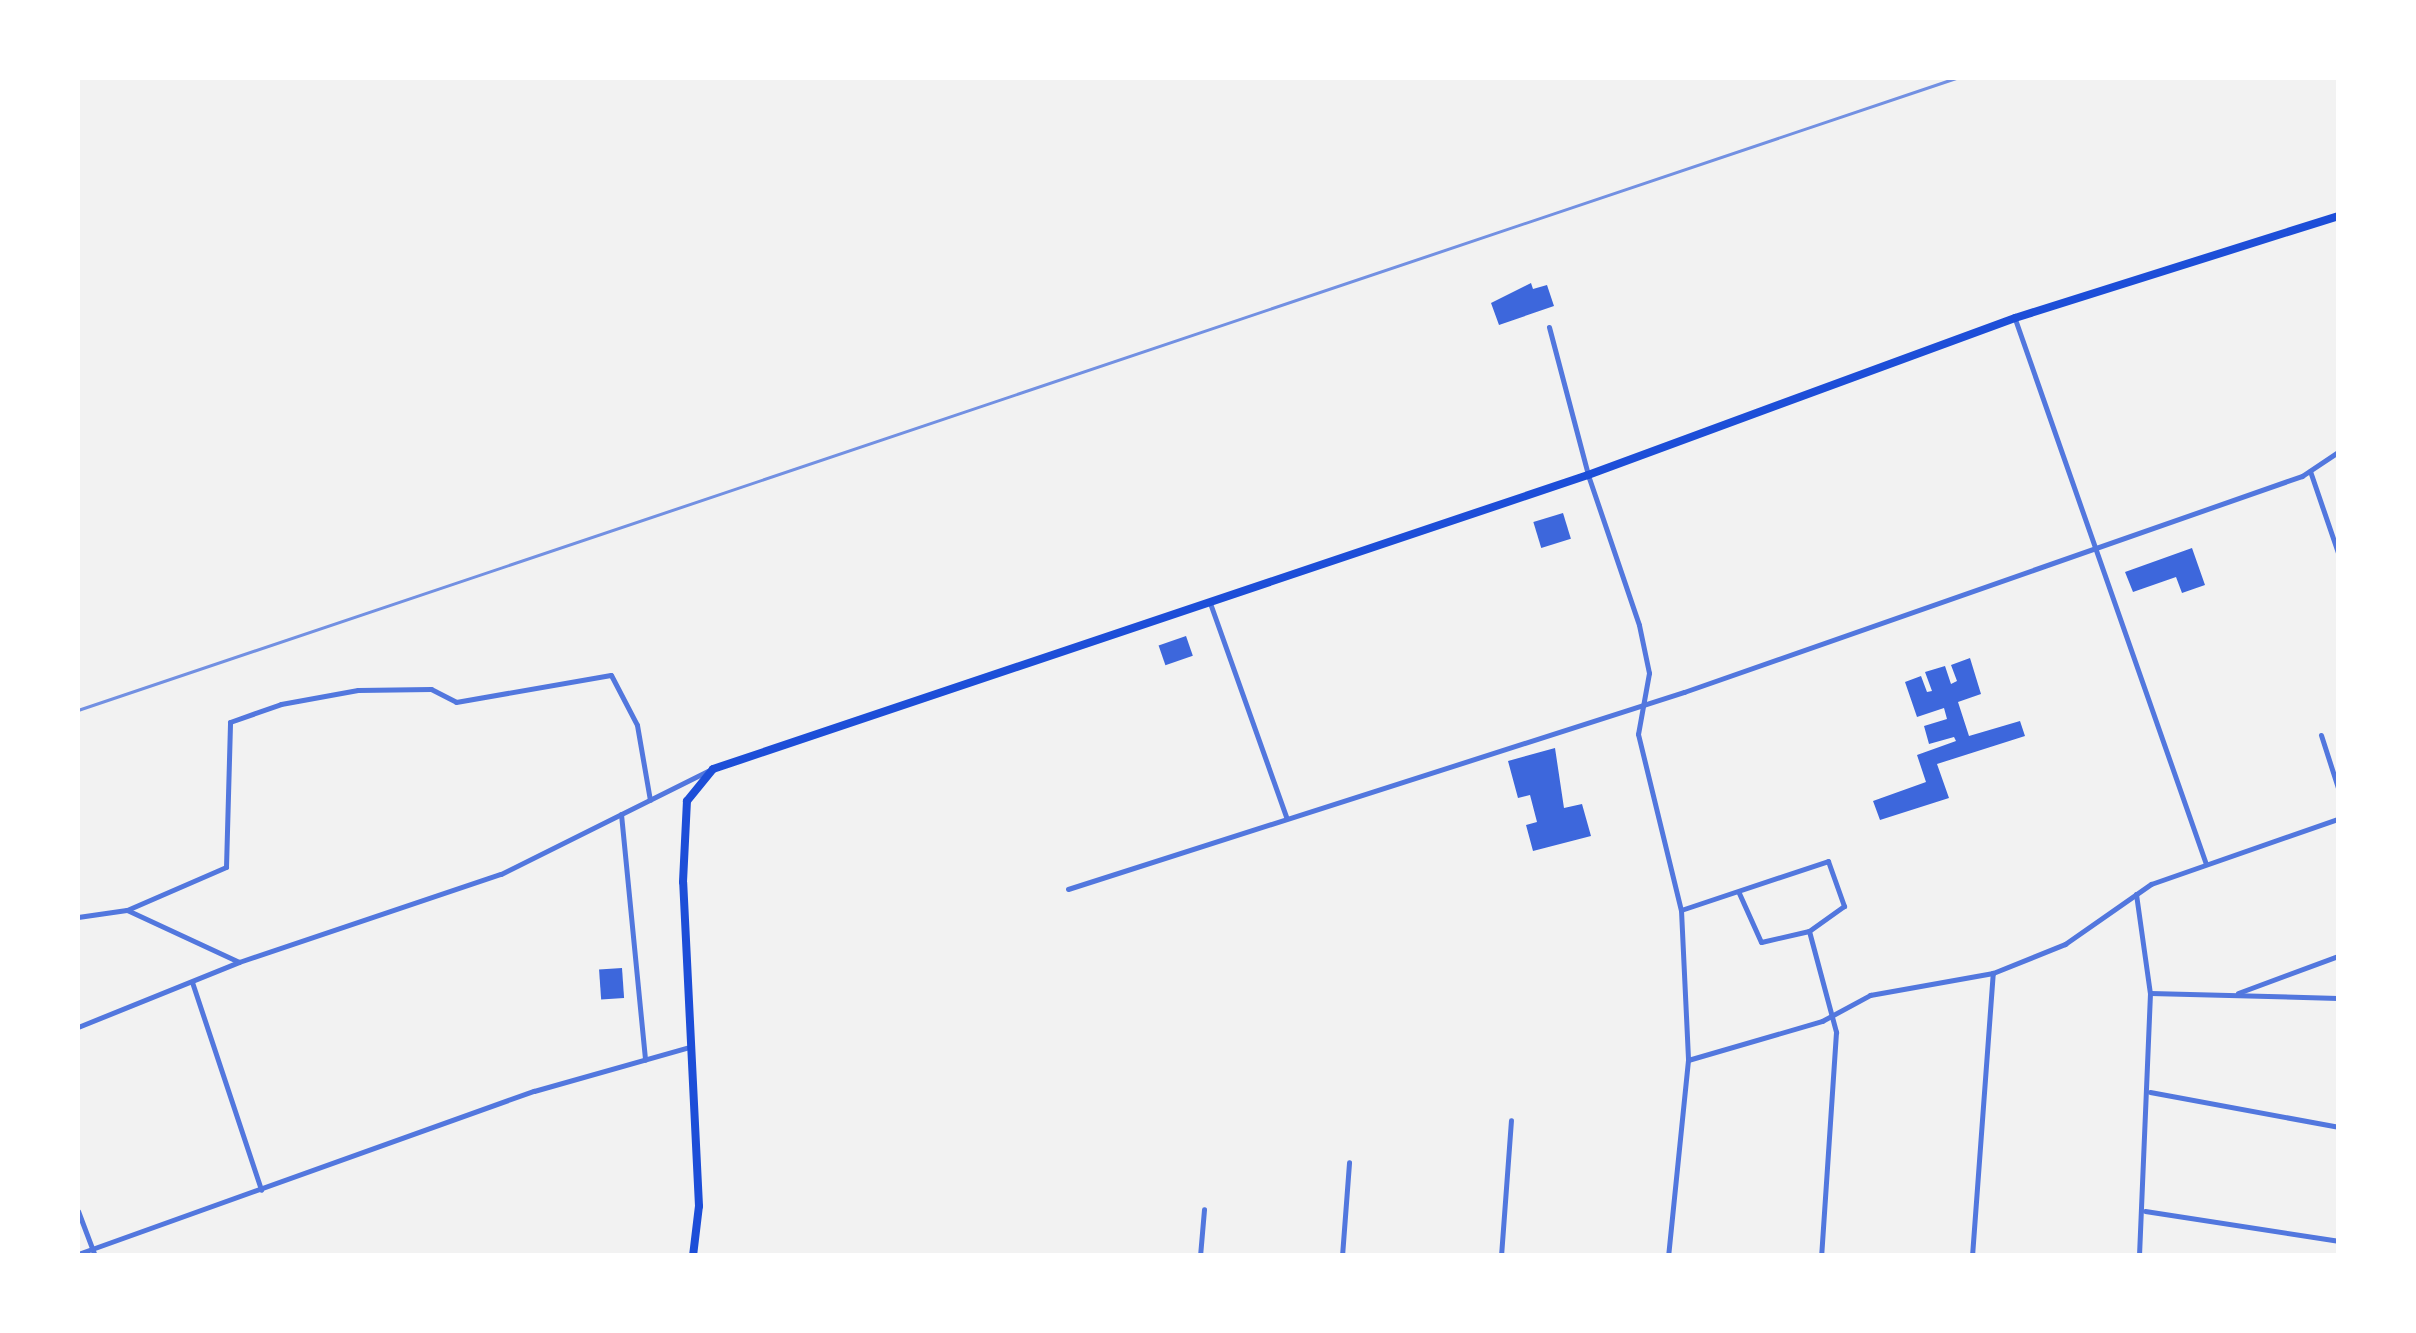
<!DOCTYPE html>
<html>
<head>
<meta charset="utf-8">
<style>
  body { margin:0 }
  #map { position:relative; width:2416px; height:1333px; overflow:hidden; background:#f2f2f2; font-family:"Playfair Display",serif }
  div>[style] { position:absolute }
  .building>* { inset:0; background:#3d67dc; transform-origin:0 0 }
  .minor>* { height:5px; margin:-2.5px; padding:0 2.5px; transform-origin:2.5px; border-radius:2.5px; background:#5277de }
  .secondary>* { height:8px; margin:-4px; padding:0 4px; transform-origin:4px; border-radius:4px; background:#1d4ed8 }
  .rail>* { height:2.5px; margin:-1.25px; padding:0 1.25px; transform-origin:1.25px; border-radius:1.25px; background:#7290e2 }
  span { translate:-50% -50%; white-space:nowrap; text-align:center; line-height:1.15; -webkit-text-stroke:8px #fff; paint-order:stroke }
  .frame { position:absolute; inset:0; border:80px solid #fff; pointer-events:none }
</style>
</head>
<body>
<div id="map">
  <div class="building">
    <div style="clip-path:polygon(1531px 283px,1533px 289px,1547px 285px,1554px 306px,1499px 325px,1491px 303px)"></div>
    <div style="left:1563px;top:513px;width:27px;height:31px;rotate:73deg"></div>
    <div style="clip-path:polygon(2192px 548px,2205px 585px,2182px 593px,2176px 577px,2133px 592px,2125px 572px)"></div>
    <div style="left:1186px;top:636px;width:21px;height:29px;rotate:71deg"></div>
    <div style="clip-path:polygon(1970px 658px,1981px 694px,1958px 702px,1969px 736px,2020px 721px,2025px 736px,1937px 764px,1949px 798px,1880px 820px,1873px 801px,1926px 782px,1917px 755px,1956px 741px,1954px 737px,1929px 744px,1924px 726px,1947px 719px,1944px 708px,1917px 717px,1905px 682px,1921px 676px,1927px 692px,1932px 691px,1925px 672px,1945px 666px,1951px 684px,1957px 681px,1951px 665px)"></div>
    <div style="clip-path:polygon(1555px 748px,1564px 808px,1582px 804px,1591px 836px,1533px 851px,1526px 825px,1537px 822px,1530px 795px,1518px 798px,1508px 761px)"></div>
    <div style="left:622px;top:968px;width:30px;height:23px;rotate:86deg"></div>
  </div>
  <div class="minor">
    <div style="left:2015px;top:319px;width:577px;rotate:70.69deg"></div>
    <div style="left:1549px;top:327px;width:153px;rotate:75.2deg"></div>
    <div style="left:1588px;top:475px;width:158px;rotate:71.2deg"></div>
    <div style="left:1639px;top:625px;width:49px;rotate:78.2deg"></div>
    <div style="left:1649px;top:673px;width:62px;rotate:100.2deg"></div>
    <div style="left:1638px;top:734px;width:181px;rotate:76.3deg"></div>
    <div style="left:1681px;top:910px;width:150px;rotate:87.3deg"></div>
    <div style="left:1688px;top:1060px;width:197px;rotate:95.8deg"></div>
    <div style="left:2310px;top:471px;width:87px;rotate:71.1deg"></div>
    <div style="left:1210px;top:603px;width:227px;rotate:70.4deg"></div>
    <div style="left:2321px;top:735px;width:56px;rotate:72.2deg"></div>
    <div style="left:621px;top:814px;width:247px;rotate:84.4deg"></div>
    <div style="left:1068px;top:889px;width:647px;rotate:-17.73deg"></div>
    <div style="left:1684px;top:692px;width:655px;rotate:-19.27deg"></div>
    <div style="left:2302px;top:476px;width:43px;rotate:-33.7deg"></div>
    <div style="left:2136px;top:894px;width:100px;rotate:82deg"></div>
    <div style="left:2150px;top:993px;width:263px;rotate:92.4deg"></div>
    <div style="left:127px;top:910px;width:108px;rotate:-23.5deg"></div>
    <div style="left:226px;top:867px;width:145px;rotate:-88.4deg"></div>
    <div style="left:230px;top:722px;width:54px;rotate:-19.4deg"></div>
    <div style="left:281px;top:704px;width:78px;rotate:-10.3deg"></div>
    <div style="left:358px;top:690px;width:73px;rotate:-0.8deg"></div>
    <div style="left:431px;top:689px;width:28px;rotate:27deg"></div>
    <div style="left:456px;top:702px;width:157px;rotate:-9.9deg"></div>
    <div style="left:611px;top:675px;width:56px;rotate:62.5deg"></div>
    <div style="left:637px;top:725px;width:76px;rotate:80.2deg"></div>
    <div style="left:1681px;top:910px;width:155px;rotate:-18.4deg"></div>
    <div style="left:1828px;top:861px;width:48px;rotate:70.4deg"></div>
    <div style="left:1844px;top:906px;width:43px;rotate:144.5deg"></div>
    <div style="left:1809px;top:931px;width:49px;rotate:167.1deg"></div>
    <div style="left:1761px;top:942px;width:54px;rotate:-114.2deg"></div>
    <div style="left:78px;top:917px;width:49px;rotate:-8.1deg"></div>
    <div style="left:127px;top:910px;width:123px;rotate:24.9deg"></div>
    <div style="left:1809px;top:931px;width:105px;rotate:75deg"></div>
    <div style="left:1836px;top:1032px;width:225px;rotate:93.8deg"></div>
    <div style="left:192px;top:982px;width:219px;rotate:71.6deg"></div>
    <div style="left:2150px;top:993px;width:188px;rotate:1.5deg"></div>
    <div style="left:2238px;top:993px;width:107px;rotate:-20.3deg"></div>
    <div style="left:78px;top:1027px;width:174px;rotate:-22deg"></div>
    <div style="left:239px;top:962px;width:276px;rotate:-18.6deg"></div>
    <div style="left:501px;top:874px;width:231px;rotate:-26.5deg"></div>
    <div style="left:1688px;top:1060px;width:140px;rotate:-16.2deg"></div>
    <div style="left:1822px;top:1021px;width:55px;rotate:-28.4deg"></div>
    <div style="left:1870px;top:995px;width:125px;rotate:-10.1deg"></div>
    <div style="left:1993px;top:973px;width:78px;rotate:-21.9deg"></div>
    <div style="left:2065px;top:944px;width:105px;rotate:-34.9deg"></div>
    <div style="left:2151px;top:884px;width:198px;rotate:-19.2deg"></div>
    <div style="left:2150px;top:1092px;width:191px;rotate:10.5deg"></div>
    <div style="left:78px;top:1211px;width:48px;rotate:69.3deg"></div>
    <div style="left:2145px;top:1211px;width:195px;rotate:8.8deg"></div>
    <div style="left:78px;top:1254px;width:484px;rotate:-19.7deg"></div>
    <div style="left:534px;top:1091px;width:162px;rotate:-15.8deg"></div>
    <div style="left:1200px;top:1256px;width:47px;rotate:-85.1deg"></div>
    <div style="left:1342px;top:1256px;width:94px;rotate:-85.7deg"></div>
    <div style="left:1501px;top:1256px;width:136px;rotate:-85.8deg"></div>
    <div style="left:1972px;top:1256px;width:284px;rotate:-85.8deg"></div>
  </div>
  <div class="secondary">
    <div style="left:693px;top:1256px;width:50px;rotate:-83.2deg"></div>
    <div style="left:699px;top:1206px;width:324px;rotate:-92.8deg"></div>
    <div style="left:683px;top:882px;width:81px;rotate:-87.2deg"></div>
    <div style="left:687px;top:801px;width:41px;rotate:-50.9deg"></div>
    <div style="left:713px;top:769px;width:923px;rotate:-18.57deg"></div>
    <div style="left:1588px;top:475px;width:455px;rotate:-20.2deg"></div>
    <div style="left:2015px;top:318px;width:339px;rotate:-17.5deg"></div>
  </div>
  <div class="rail">
    <div style="left:78px;top:710px;width:1981px;rotate:-18.6deg"></div>
  </div>
  <div class="frame"></div>
</div>
</body>
</html>
